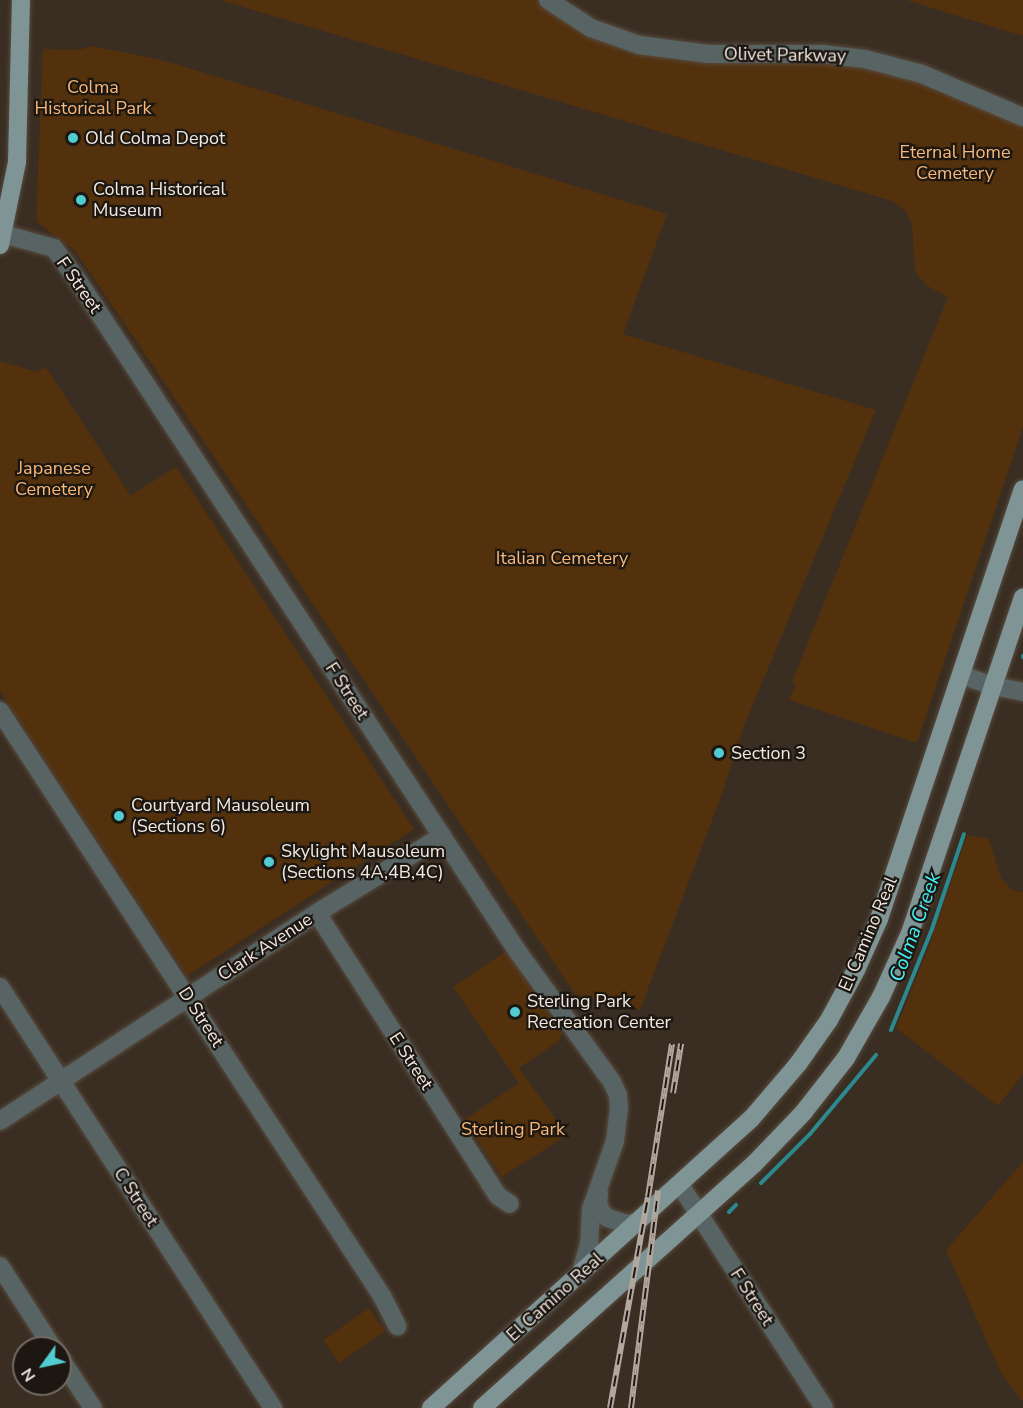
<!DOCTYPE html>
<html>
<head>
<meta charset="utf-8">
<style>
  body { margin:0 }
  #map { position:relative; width:1023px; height:1408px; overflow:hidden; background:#3a2d21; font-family:"Nunito Sans",sans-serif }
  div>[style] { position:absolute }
  .green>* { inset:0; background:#53310d; transform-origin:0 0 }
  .stream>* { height:4px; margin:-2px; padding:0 2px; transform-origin:2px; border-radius:2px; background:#2c898d }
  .roads { filter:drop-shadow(0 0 2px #574b40) drop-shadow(0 0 2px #574b40) }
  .minor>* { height:18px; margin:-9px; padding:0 9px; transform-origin:9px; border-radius:9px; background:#586363 }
  .major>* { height:18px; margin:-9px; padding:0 9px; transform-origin:9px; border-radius:9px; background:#7f9495 }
  .rail>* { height:6px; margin-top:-3px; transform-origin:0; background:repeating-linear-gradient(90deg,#1d1711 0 11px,#b2a79f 0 22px); box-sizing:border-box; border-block:2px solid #b2a79f }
  .dots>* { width:16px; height:16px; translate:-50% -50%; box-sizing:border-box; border:3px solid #1d1711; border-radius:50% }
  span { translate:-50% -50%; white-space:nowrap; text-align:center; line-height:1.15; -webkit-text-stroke:4.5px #1d1711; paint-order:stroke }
  .street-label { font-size:18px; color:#f1e8e1 }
  .park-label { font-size:18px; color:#f8b779 }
  .poi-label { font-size:18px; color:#f1e8e1 }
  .left { translate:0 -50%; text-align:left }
  .water-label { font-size:20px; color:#43f2f8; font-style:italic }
  .north { position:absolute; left:12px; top:1336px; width:60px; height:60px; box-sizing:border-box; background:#1d1711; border:2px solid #726b64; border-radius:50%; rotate:237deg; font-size:16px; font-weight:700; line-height:24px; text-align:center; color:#f1e8e1 }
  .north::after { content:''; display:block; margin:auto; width:21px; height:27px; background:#51ccd1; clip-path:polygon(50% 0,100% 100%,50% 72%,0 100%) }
</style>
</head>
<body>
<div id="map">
  <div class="green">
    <div style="clip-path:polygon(220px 0,548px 0,635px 43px,886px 64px,1023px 123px,1023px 427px,917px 743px,789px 700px,796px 684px,792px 682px,948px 297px,926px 285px,915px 272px,912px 224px,906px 212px,892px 201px)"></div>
    <div style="clip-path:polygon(906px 0,1023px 0,1023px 36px)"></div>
    <div style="clip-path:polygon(92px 46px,162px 60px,667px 214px,623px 334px,876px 410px,744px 726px,722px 794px,640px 1010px,575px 994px,87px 268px,75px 251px,36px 221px,43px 49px,79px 50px)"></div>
    <div style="clip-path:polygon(0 361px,37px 372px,46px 367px,130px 495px,98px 516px,176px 467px,414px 829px,187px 976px,0 691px)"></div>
    <div style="clip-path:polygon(967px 835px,989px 839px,1001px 878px,1012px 890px,1023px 892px,1023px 1074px,998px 1106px,896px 1028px,928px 949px)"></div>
    <div style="clip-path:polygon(506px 951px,562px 1033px,559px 1041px,519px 1068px,567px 1135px,502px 1177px,464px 1120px,519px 1083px,453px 987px)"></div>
    <div style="clip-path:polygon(1023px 1162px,1023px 1402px,1001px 1373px,946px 1250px)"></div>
    <div style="left:369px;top:1308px;width:28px;height:56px;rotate:55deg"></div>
  </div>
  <div class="stream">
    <div style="left:1023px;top:657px;width:1px;rotate:-90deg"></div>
    <div style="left:891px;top:1030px;width:109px;rotate:-67.9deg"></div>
    <div style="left:932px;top:929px;width:100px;rotate:-71.4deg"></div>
    <div style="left:761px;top:1183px;width:69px;rotate:-45deg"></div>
    <div style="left:810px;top:1134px;width:103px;rotate:-50.1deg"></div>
    <div style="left:729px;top:1212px;width:10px;rotate:-45deg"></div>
  </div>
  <div class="roads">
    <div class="minor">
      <div style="left:548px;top:0;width:51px;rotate:33.1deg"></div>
      <div style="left:591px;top:28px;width:51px;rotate:19.5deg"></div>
      <div style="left:639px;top:45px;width:70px;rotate:7.4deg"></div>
      <div style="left:708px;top:54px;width:114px"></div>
      <div style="left:822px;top:54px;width:43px;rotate:6.6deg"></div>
      <div style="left:865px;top:59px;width:59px;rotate:14.7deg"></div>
      <div style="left:922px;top:74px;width:110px;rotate:23.1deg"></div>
      <div style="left:3px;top:234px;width:53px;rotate:15.4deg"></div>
      <div style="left:54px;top:248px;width:41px;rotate:54deg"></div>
      <div style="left:78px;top:281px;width:802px;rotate:56.75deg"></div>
      <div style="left:518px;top:952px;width:160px;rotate:54.1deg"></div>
      <div style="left:612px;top:1082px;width:14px;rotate:65deg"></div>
      <div style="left:618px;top:1095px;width:13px;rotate:86deg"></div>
      <div style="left:619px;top:1108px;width:33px;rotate:97deg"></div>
      <div style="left:615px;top:1141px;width:72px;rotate:109.4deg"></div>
      <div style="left:591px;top:1209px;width:35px;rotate:93deg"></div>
      <div style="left:589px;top:1244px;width:32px;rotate:106deg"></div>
      <div style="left:961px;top:675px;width:34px;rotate:19deg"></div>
      <div style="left:993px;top:686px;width:31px;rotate:11deg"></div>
      <div style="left:0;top:711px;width:699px;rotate:56.86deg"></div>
      <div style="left:382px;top:1296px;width:34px;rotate:63deg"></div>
      <div style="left:317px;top:913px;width:322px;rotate:57.4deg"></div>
      <div style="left:490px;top:1184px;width:14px;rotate:56deg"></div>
      <div style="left:498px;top:1196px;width:14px;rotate:34deg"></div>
      <div style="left:0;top:987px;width:502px;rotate:57.04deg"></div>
      <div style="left:0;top:1121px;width:379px;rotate:-33.3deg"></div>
      <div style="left:317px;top:913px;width:147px;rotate:-31.6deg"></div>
      <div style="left:680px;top:1185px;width:265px;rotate:57.1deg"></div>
      <div style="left:599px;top:1193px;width:10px;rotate:96deg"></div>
      <div style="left:598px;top:1203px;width:11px;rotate:68deg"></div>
      <div style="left:602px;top:1213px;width:8px;rotate:40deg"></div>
      <div style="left:608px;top:1218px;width:19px;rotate:18deg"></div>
      <div style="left:626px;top:1224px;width:12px;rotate:-9deg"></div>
      <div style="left:0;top:1266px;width:98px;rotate:57.1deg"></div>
      <div style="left:60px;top:1358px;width:60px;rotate:56.6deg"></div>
    </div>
    <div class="major">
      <div style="left:0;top:245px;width:85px;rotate:-78.4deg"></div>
      <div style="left:17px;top:162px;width:162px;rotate:-88.6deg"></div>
      <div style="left:431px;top:1408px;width:431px;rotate:-42.1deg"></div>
      <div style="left:751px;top:1119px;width:72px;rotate:-49.5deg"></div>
      <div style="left:798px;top:1064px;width:54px;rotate:-54.8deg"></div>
      <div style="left:829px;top:1020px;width:57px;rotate:-61.6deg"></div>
      <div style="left:856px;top:970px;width:56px;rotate:-65.7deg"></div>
      <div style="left:879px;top:919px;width:453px;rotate:-71.5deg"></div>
      <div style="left:482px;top:1408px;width:365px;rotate:-41.9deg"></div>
      <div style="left:754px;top:1164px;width:71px;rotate:-46.1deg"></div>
      <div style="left:803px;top:1113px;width:70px;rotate:-52deg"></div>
      <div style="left:846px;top:1058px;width:70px;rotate:-60.2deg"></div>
      <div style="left:881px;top:997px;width:70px;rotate:-65.6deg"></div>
      <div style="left:910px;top:933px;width:354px;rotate:-71.4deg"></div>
    </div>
  </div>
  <div class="rail">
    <div style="left:673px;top:1093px;width:50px;rotate:-80.7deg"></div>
    <div style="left:610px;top:1408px;width:214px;rotate:-79.8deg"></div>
    <div style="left:648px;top:1197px;width:155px;rotate:-81.1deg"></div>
    <div style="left:631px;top:1408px;width:219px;rotate:-82.9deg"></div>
  </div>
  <div class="dots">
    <div style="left:73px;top:138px;background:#51ccd1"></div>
    <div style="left:81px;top:200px;background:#51ccd1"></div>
    <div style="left:719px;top:753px;background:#51ccd1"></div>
    <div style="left:119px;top:816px;background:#51ccd1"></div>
    <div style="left:269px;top:862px;background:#51ccd1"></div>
    <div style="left:515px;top:1012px;background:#51ccd1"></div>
  </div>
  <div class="street-label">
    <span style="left:785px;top:55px;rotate:1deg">Olivet Parkway</span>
    <span style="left:79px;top:285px;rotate:55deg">F Street</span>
    <span style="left:347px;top:691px;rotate:57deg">F Street</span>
    <span style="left:868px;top:934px;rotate:-67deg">El Camino Real</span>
    <span style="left:265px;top:947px;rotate:-33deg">Clark Avenue</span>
    <span style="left:201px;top:1017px;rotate:57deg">D Street</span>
    <span style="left:411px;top:1061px;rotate:57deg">E Street</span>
    <span style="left:136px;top:1197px;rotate:57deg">C Street</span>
    <span style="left:555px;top:1297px;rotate:-42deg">El Camino Real</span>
    <span style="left:752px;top:1297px;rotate:57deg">F Street</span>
  </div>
  <div class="park-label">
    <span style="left:93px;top:98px">Colma<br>Historical Park</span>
    <span style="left:955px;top:163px">Eternal Home<br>Cemetery</span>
    <span style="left:54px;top:479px">Japanese<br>Cemetery</span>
    <span style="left:562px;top:558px">Italian Cemetery</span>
    <span style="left:513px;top:1129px">Sterling Park</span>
  </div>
  <div class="poi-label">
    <span class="left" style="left:85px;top:138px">Old Colma Depot</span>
    <span class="left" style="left:93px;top:200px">Colma Historical<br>Museum</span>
    <span class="left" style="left:731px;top:753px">Section 3</span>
    <span class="left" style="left:131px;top:816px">Courtyard Mausoleum<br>(Sections 6)</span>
    <span class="left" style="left:281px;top:862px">Skylight Mausoleum<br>(Sections 4A,4B,4C)</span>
    <span class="left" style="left:527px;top:1012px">Sterling Park<br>Recreation Center</span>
  </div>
  <div class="water-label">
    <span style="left:915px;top:927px;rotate:-70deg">Colma Creek</span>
  </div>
  <div class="north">N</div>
</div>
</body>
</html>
